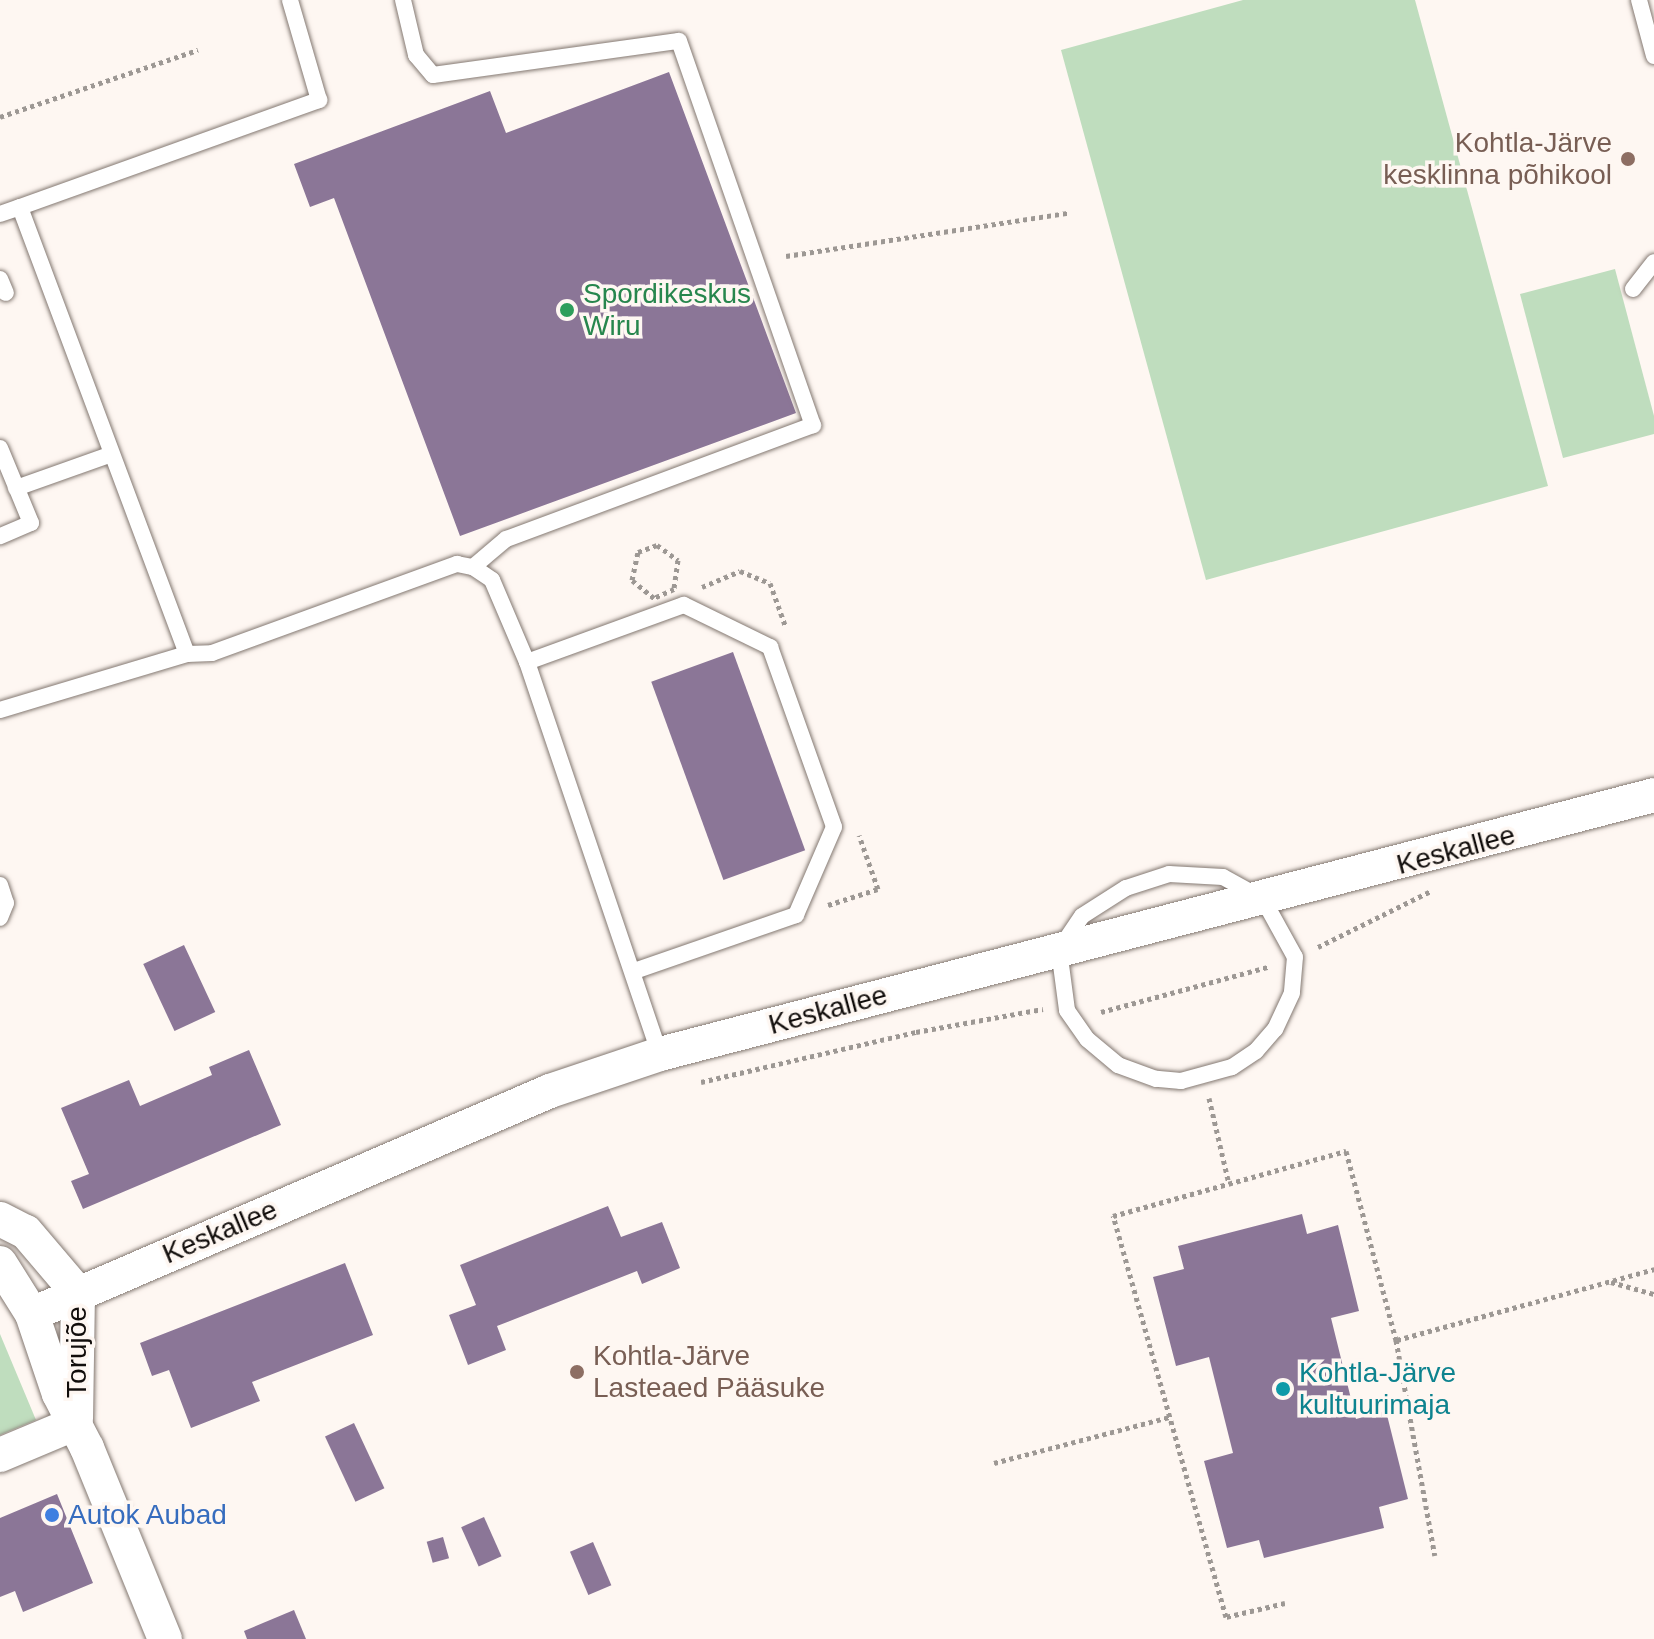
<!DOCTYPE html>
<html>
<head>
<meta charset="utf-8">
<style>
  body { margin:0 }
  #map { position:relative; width:1654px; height:1639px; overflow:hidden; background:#fef7f2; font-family:Arial,sans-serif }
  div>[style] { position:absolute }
  .green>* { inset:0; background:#bfddbe }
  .building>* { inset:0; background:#8b7697; transform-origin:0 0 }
  .path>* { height:5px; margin-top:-2.5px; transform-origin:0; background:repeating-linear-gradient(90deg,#9d9894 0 4px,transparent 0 8px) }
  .roads { filter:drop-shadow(0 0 2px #837871) drop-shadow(0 0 2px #837871) }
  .service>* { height:16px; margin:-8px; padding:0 8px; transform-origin:8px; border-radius:8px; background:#fff }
  .minor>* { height:34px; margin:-17px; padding:0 17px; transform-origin:17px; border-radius:17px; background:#fff }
  .dots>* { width:22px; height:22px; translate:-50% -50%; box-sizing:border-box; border:4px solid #fef7f2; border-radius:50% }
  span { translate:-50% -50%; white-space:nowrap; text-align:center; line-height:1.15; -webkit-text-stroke:7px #fef7f2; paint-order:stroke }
  .education-label { font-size:28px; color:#785e54 }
  .right { translate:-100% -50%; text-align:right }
  .left { translate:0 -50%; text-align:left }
  .leisure-label { font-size:28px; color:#27864d }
  .street-label { font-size:28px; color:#110d0b }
  .culture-label { font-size:28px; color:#0d838f }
  .shop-label { font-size:28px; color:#366cbe }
</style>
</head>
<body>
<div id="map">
  <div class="green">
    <div style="clip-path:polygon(1243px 0,1415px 0,1548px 486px,1206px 580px,1061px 50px)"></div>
    <div style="clip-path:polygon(1615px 269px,1654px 416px,1654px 434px,1563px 458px,1520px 294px)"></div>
    <div style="clip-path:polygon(0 1334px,36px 1420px,0 1435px)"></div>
  </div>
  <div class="building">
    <div style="clip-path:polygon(669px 72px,796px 413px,460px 536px,334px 198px,310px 207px,294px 164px,490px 91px,506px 133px)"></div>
    <div style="left:733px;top:652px;width:211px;height:87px;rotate:70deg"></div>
    <div style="left:184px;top:945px;width:74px;height:45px;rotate:65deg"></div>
    <div style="clip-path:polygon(249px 1050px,281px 1125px,83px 1209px,71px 1181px,89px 1174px,61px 1108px,129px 1080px,140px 1106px,212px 1075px,209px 1067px)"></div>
    <div style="clip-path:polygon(608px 1206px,621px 1237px,662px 1222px,680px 1268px,642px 1284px,637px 1271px,497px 1326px,506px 1350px,468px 1365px,449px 1315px,476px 1305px,460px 1265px)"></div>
    <div style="clip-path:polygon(1302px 1214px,1307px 1234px,1338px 1225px,1359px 1311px,1331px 1318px,1356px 1419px,1386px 1411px,1408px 1499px,1379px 1507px,1384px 1528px,1264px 1558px,1259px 1540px,1227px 1548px,1204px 1461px,1233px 1453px,1209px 1357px,1176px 1366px,1153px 1277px,1184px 1269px,1178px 1246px)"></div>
    <div style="clip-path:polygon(345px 1263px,373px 1335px,252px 1382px,260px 1401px,191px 1428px,169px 1370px,152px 1376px,140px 1343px)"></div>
    <div style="left:354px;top:1423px;width:72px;height:32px;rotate:65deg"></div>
    <div style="clip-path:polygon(57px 1494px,93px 1583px,23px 1612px,15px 1591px,0 1597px,0 1518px)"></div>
    <div style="left:484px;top:1517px;width:43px;height:25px;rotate:66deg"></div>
    <div style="left:443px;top:1537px;width:22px;height:17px;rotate:74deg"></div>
    <div style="left:593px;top:1542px;width:47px;height:25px;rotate:67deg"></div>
    <div style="clip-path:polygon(294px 1610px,306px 1639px,247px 1639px,244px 1631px)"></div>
  </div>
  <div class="path">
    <div style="left:0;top:117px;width:209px;rotate:-18.7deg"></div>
    <div style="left:786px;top:256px;width:285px;rotate:-8.7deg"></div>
    <div style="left:657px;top:545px;width:26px;rotate:36deg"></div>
    <div style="left:678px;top:560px;width:29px;rotate:98deg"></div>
    <div style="left:674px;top:589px;width:22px;rotate:156deg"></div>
    <div style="left:654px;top:598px;width:28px;rotate:-141deg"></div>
    <div style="left:632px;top:580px;width:29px;rotate:-78deg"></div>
    <div style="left:638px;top:552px;width:20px;rotate:-20deg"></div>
    <div style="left:702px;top:587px;width:41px;rotate:-22.8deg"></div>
    <div style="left:740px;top:571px;width:32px;rotate:22deg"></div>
    <div style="left:770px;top:583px;width:45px;rotate:70.3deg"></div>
    <div style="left:828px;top:905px;width:52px;rotate:-17.7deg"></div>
    <div style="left:878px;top:889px;width:57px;rotate:-109.4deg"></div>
    <div style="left:1318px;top:947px;width:126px;rotate:-26.4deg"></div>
    <div style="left:1101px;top:1012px;width:173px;rotate:-15.1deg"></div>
    <div style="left:701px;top:1082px;width:221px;rotate:-13.1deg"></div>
    <div style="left:916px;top:1032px;width:129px;rotate:-10.3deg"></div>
    <div style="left:1209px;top:1098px;width:88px;rotate:76.9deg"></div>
    <div style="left:1611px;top:1282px;width:45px;rotate:15.6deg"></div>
    <div style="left:1397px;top:1340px;width:267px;rotate:-15.4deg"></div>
    <div style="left:994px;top:1463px;width:181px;rotate:-14.7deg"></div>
    <div style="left:1285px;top:1603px;width:61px;rotate:166.7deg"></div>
    <div style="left:1226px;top:1617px;width:417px;rotate:-105.7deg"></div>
    <div style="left:1113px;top:1216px;width:242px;rotate:-15.6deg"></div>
    <div style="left:1346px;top:1151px;width:196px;rotate:75.2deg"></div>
    <div style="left:1396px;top:1340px;width:219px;rotate:79.8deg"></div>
  </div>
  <div class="roads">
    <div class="service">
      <div style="left:403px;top:0;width:57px;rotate:76.7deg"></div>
      <div style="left:416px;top:55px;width:26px;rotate:50deg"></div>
      <div style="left:433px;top:75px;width:248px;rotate:-7.9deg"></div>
      <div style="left:679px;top:41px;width:407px;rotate:70.8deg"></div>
      <div style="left:813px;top:425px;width:327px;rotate:159.6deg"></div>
      <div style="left:506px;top:539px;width:43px;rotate:139.7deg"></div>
      <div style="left:1639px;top:0;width:58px;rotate:75deg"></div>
      <div style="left:0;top:214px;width:21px;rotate:-19deg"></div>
      <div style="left:0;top:279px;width:15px;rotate:67deg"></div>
      <div style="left:1633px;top:289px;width:34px;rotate:-52deg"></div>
      <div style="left:0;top:448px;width:81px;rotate:67.5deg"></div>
      <div style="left:31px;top:523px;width:34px;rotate:157deg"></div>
      <div style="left:16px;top:488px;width:99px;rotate:-19.5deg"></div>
      <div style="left:187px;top:654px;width:25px;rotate:-2deg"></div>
      <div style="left:212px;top:653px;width:261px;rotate:-20deg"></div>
      <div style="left:457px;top:564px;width:16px;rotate:11deg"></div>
      <div style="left:473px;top:567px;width:23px;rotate:34deg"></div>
      <div style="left:492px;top:580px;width:89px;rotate:66.9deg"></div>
      <div style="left:527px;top:662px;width:414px;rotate:71.3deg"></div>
      <div style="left:527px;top:662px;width:167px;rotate:-20deg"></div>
      <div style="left:684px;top:605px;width:96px;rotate:26deg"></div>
      <div style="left:770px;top:647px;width:191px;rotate:70.4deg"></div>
      <div style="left:834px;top:827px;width:96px;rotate:113.4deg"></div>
      <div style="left:796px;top:915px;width:171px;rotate:160.9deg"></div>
      <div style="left:0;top:710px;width:195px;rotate:-16.7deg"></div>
      <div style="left:187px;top:654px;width:477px;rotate:-110.5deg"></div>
      <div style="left:20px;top:207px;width:318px;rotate:-19.7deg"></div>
      <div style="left:319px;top:100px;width:104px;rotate:-106.2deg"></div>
      <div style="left:1169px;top:874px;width:54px;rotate:3.2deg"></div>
      <div style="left:1223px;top:877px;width:46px;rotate:28.8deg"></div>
      <div style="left:1263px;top:899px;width:66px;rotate:61.1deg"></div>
      <div style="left:1295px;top:957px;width:36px;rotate:95deg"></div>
      <div style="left:1292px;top:993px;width:40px;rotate:115deg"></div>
      <div style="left:1275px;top:1029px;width:29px;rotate:131deg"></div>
      <div style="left:1256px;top:1051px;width:29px;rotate:146deg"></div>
      <div style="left:1232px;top:1067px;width:53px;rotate:164.6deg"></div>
      <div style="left:1181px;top:1081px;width:25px;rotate:-175deg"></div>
      <div style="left:1156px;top:1079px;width:40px;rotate:-159.8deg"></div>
      <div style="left:1118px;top:1065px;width:40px;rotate:-140deg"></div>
      <div style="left:1087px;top:1039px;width:35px;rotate:-125deg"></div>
      <div style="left:1067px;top:1010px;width:61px;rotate:-97.6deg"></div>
      <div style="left:1059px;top:950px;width:41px;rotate:-55.9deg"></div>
      <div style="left:1082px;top:916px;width:52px;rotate:-32.5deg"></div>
      <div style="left:1126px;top:888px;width:45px;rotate:-18deg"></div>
      <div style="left:0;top:885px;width:19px;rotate:72deg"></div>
      <div style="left:6px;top:903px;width:16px;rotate:112deg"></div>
    </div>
    <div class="minor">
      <div style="left:0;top:1219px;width:29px;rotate:27deg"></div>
      <div style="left:26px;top:1232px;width:80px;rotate:49.6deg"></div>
      <div style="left:78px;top:1293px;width:125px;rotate:90.9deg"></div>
      <div style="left:0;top:1263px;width:60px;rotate:57.9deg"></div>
      <div style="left:32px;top:1314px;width:84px;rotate:71.4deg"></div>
      <div style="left:59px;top:1394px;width:61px;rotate:62.6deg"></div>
      <div style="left:87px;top:1448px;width:206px;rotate:67.8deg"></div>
      <div style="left:32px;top:1314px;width:564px;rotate:-23.29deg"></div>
      <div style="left:550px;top:1091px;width:116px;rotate:-18.6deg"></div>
      <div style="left:660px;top:1054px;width:1027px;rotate:-14.6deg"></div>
      <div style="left:0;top:1455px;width:82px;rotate:-22.8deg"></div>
    </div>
  </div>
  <div class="dots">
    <div style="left:1628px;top:159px;background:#8d6e63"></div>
    <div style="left:567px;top:310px;background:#2e9e5b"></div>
    <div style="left:577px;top:1372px;background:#8d6e63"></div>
    <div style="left:1283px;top:1389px;background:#0f9aa8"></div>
    <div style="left:52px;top:1515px;background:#3f7fe0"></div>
  </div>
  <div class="education-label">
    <span class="right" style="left:1612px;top:159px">Kohtla-Järve<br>kesklinna põhikool</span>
    <span class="left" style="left:593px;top:1372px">Kohtla-Järve<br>Lasteaed Pääsuke</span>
  </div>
  <div class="leisure-label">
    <span class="left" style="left:583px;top:310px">Spordikeskus<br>Wiru</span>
  </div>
  <div class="street-label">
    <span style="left:1456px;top:850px;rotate:-15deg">Keskallee</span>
    <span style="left:828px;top:1010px;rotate:-15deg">Keskallee</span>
    <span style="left:220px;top:1232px;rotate:-23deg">Keskallee</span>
    <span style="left:77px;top:1352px;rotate:-90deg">Torujõe</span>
  </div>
  <div class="culture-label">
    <span class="left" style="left:1299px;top:1389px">Kohtla-Järve<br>kultuurimaja</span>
  </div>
  <div class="shop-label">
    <span class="left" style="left:68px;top:1515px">Autok Aubad</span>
  </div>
</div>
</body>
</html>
